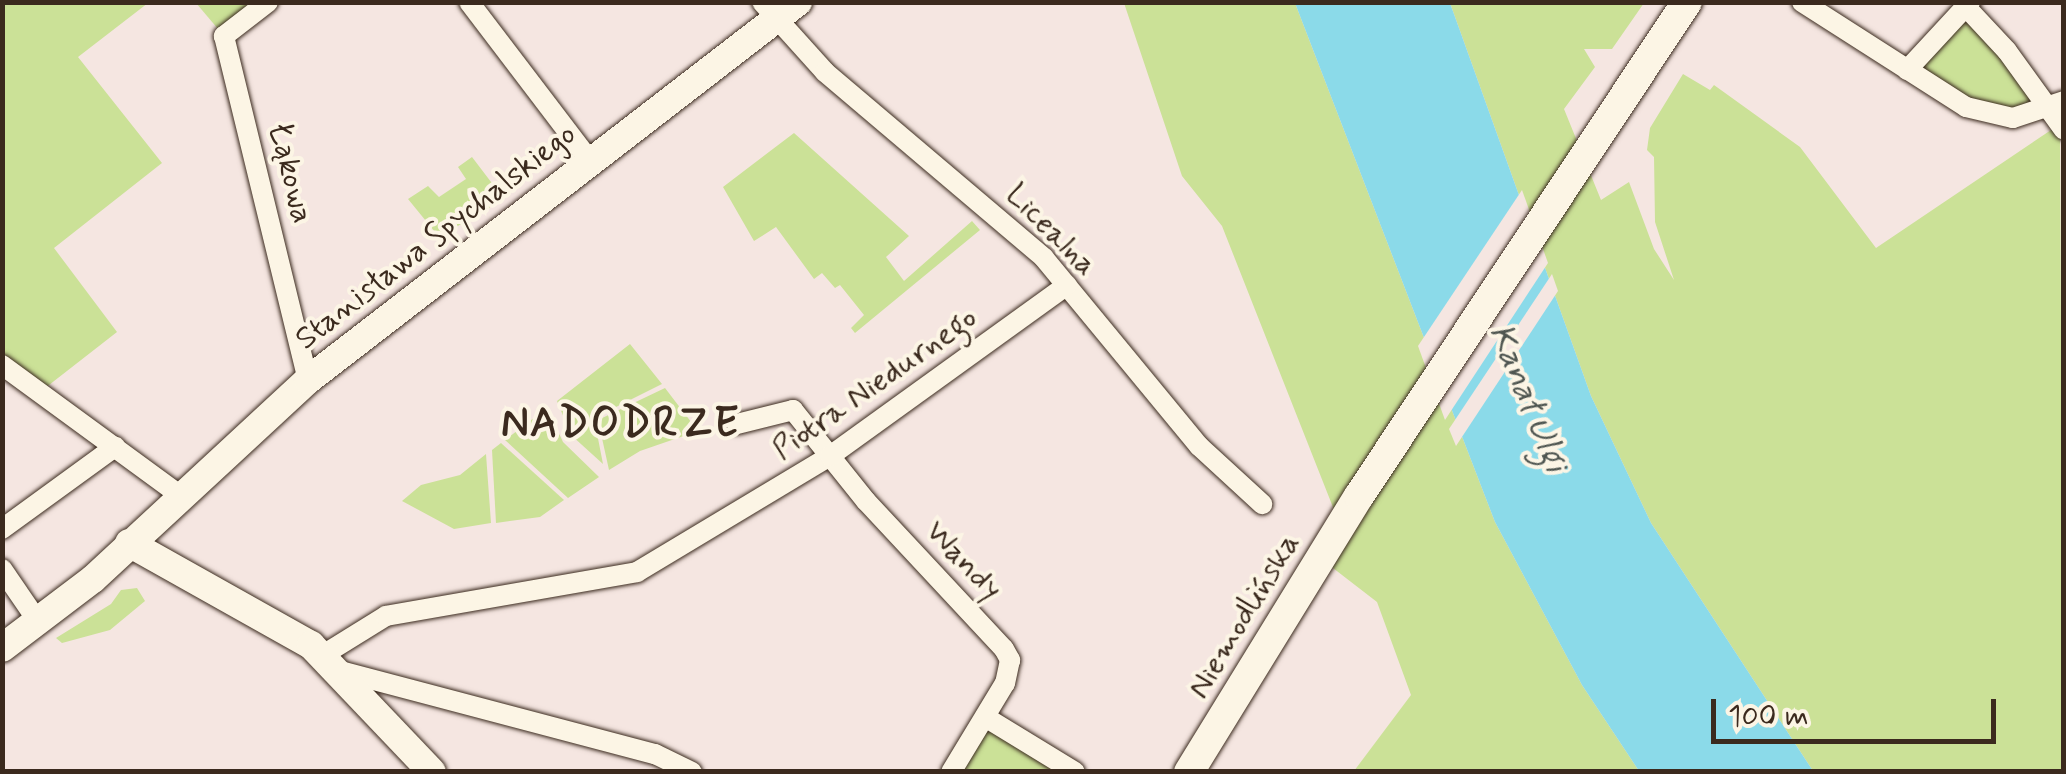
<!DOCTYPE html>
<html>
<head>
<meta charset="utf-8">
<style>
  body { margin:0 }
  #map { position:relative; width:2066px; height:774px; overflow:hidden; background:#f5e6e1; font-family:Mynerve,sans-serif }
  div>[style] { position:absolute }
  .green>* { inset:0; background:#cbe197 }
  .water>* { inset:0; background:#8bdae9 }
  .pier>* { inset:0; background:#f5e6e1 }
  .roads { filter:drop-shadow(0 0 2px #3b2a1e) drop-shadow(0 0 2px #3b2a1e) }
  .minor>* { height:20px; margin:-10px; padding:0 10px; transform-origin:10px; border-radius:10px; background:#fcf5e5 }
  .tertiary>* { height:28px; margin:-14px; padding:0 14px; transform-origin:14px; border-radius:14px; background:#fcf5e5 }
  .secondary>* { height:30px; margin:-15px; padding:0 15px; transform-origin:15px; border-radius:15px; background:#fcf5e5 }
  span { translate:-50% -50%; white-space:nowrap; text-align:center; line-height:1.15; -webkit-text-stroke:8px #fcf5e5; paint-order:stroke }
  .street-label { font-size:32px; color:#3b2a1e }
  .water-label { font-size:35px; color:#4f5651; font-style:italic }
  .district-label { font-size:42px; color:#3b2a1e; font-weight:700; letter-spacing:2.5px }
  .frame { position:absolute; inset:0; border:5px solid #3b2a1e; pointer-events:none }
  .scale { position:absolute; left:1711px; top:699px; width:285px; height:45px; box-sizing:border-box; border:5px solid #3b2a1e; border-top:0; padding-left:12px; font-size:30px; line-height:35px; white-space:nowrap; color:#3b2a1e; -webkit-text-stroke:8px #fcf5e5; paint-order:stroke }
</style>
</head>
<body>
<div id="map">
  <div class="green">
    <div style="clip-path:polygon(2px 3px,148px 3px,78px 57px,162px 163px,54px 248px,117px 332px,40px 392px,3px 365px)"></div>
    <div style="clip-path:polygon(196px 3px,268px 3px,224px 36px)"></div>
    <div style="clip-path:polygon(1124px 3px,1295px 3px,1495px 522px,1582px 685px,1639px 771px,1354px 771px,1411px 695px,1377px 602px,1320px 558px,1340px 525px,1222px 226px,1182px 176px)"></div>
    <div style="clip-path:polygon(1450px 3px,1644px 3px,1612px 49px,1584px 49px,1595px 67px,1564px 109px,1601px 200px,1629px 182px,1654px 249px,1674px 280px,1655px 222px,1654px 157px,1647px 150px,1650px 128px,1683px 74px,1710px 90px,1714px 85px,1800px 147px,1876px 248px,2060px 124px,2063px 771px,1813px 771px,1651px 523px,1591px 396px)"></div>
    <div style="clip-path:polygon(1966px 7px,2049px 108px,2013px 118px,1907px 70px)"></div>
    <div style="clip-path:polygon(794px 133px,909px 236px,886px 257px,904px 281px,972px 221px,980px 230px,855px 333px,851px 328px,864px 315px,840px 285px,835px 288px,822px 273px,814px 279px,776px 227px,754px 241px,723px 187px)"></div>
    <div style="clip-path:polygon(472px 157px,504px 199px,439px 237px,408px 199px,428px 186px,439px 197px,466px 179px,458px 167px)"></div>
    <div style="clip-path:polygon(630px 344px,662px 384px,594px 418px,603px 464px,571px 435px,557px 401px)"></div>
    <div style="clip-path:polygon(665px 388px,698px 431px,640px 451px,609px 470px,598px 420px)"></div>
    <div style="clip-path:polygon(547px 408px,563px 442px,599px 477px,568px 498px,505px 440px)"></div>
    <div style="clip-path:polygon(501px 443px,564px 500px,540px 517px,496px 523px,492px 450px)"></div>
    <div style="clip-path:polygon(486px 454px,491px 523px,454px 529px,402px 501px,421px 485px,460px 475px)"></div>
    <div style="clip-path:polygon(137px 588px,145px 601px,110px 630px,62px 643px,56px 638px,111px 604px,121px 590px)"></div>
    <div style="clip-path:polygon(985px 717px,1075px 772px,951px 772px)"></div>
  </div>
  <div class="water">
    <div style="clip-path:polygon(1295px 3px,1450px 3px,1591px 396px,1651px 523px,1813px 771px,1639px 771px,1582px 685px,1495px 522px)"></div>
  </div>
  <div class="pier">
    <div style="clip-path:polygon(1522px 190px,1548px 263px,1445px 420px,1418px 346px)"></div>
    <div style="clip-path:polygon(1552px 274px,1558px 291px,1456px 446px,1449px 429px)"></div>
  </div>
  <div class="roads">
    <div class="minor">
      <div style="left:268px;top:2px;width:56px;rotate:142.3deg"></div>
      <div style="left:224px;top:36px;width:354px;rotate:76.3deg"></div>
      <div style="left:469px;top:2px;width:201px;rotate:52.7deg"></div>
      <div style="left:762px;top:2px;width:94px;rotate:48deg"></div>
      <div style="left:825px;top:72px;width:287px;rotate:40.3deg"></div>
      <div style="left:1044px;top:258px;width:244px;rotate:50.5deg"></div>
      <div style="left:1199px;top:446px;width:86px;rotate:42.6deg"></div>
      <div style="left:1802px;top:2px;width:195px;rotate:32.6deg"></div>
      <div style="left:1966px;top:107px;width:48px;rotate:13.2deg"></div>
      <div style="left:2013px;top:118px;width:54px;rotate:-18.4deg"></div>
      <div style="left:1966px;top:7px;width:60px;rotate:47deg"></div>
      <div style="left:2007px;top:51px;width:97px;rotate:54.2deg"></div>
      <div style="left:1907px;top:70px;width:93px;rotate:-47.2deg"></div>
      <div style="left:2px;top:365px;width:218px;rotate:36.2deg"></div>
      <div style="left:737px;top:424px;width:58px;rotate:-14deg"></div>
      <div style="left:793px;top:410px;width:117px;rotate:51.3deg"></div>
      <div style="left:866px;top:501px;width:202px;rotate:47deg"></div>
      <div style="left:1004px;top:649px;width:13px;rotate:61deg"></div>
      <div style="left:1010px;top:660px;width:24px;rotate:102deg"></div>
      <div style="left:1005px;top:683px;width:104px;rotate:121.2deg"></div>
      <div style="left:2px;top:529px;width:140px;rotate:-36deg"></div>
      <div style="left:2px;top:569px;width:65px;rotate:55.6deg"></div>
      <div style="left:323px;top:655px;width:74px;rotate:-31.8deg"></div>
      <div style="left:386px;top:616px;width:255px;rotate:-9.9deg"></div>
      <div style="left:637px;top:572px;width:225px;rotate:-31deg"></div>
      <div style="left:830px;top:456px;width:292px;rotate:-35.8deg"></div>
      <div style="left:340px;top:671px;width:326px;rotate:14.8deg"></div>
      <div style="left:655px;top:754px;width:41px;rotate:25.9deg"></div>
      <div style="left:985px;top:717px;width:105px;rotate:31.4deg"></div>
    </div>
    <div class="tertiary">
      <div style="left:129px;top:543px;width:209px;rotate:29.3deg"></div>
      <div style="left:311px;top:645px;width:175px;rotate:46.4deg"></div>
      <div style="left:2px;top:648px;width:114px;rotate:-37.2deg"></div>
      <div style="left:93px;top:579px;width:293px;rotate:-42.8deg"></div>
      <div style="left:308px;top:380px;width:619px;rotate:-37.65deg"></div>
    </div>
    <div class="secondary">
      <div style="left:1189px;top:772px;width:324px;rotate:-58.4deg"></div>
      <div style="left:1359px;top:496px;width:593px;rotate:-56.42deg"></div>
    </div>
  </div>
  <div class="street-label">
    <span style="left:290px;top:173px;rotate:76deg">Łąkowa</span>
    <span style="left:1051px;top:230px;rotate:45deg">Licealna</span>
    <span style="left:436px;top:237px;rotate:-38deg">Stanisława Spychalskiego</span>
    <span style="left:875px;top:384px;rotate:-35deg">Piotra Niedurnego</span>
    <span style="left:963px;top:561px;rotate:47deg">Wandy</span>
    <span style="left:1244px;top:616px;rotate:-59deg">Niemodlińska</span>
  </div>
  <div class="water-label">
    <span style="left:1528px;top:398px;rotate:68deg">Kanał Ulgi</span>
  </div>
  <div class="district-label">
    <span style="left:621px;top:425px">NADODRZE</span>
  </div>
  <div class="frame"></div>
  <div class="scale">100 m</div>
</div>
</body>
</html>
